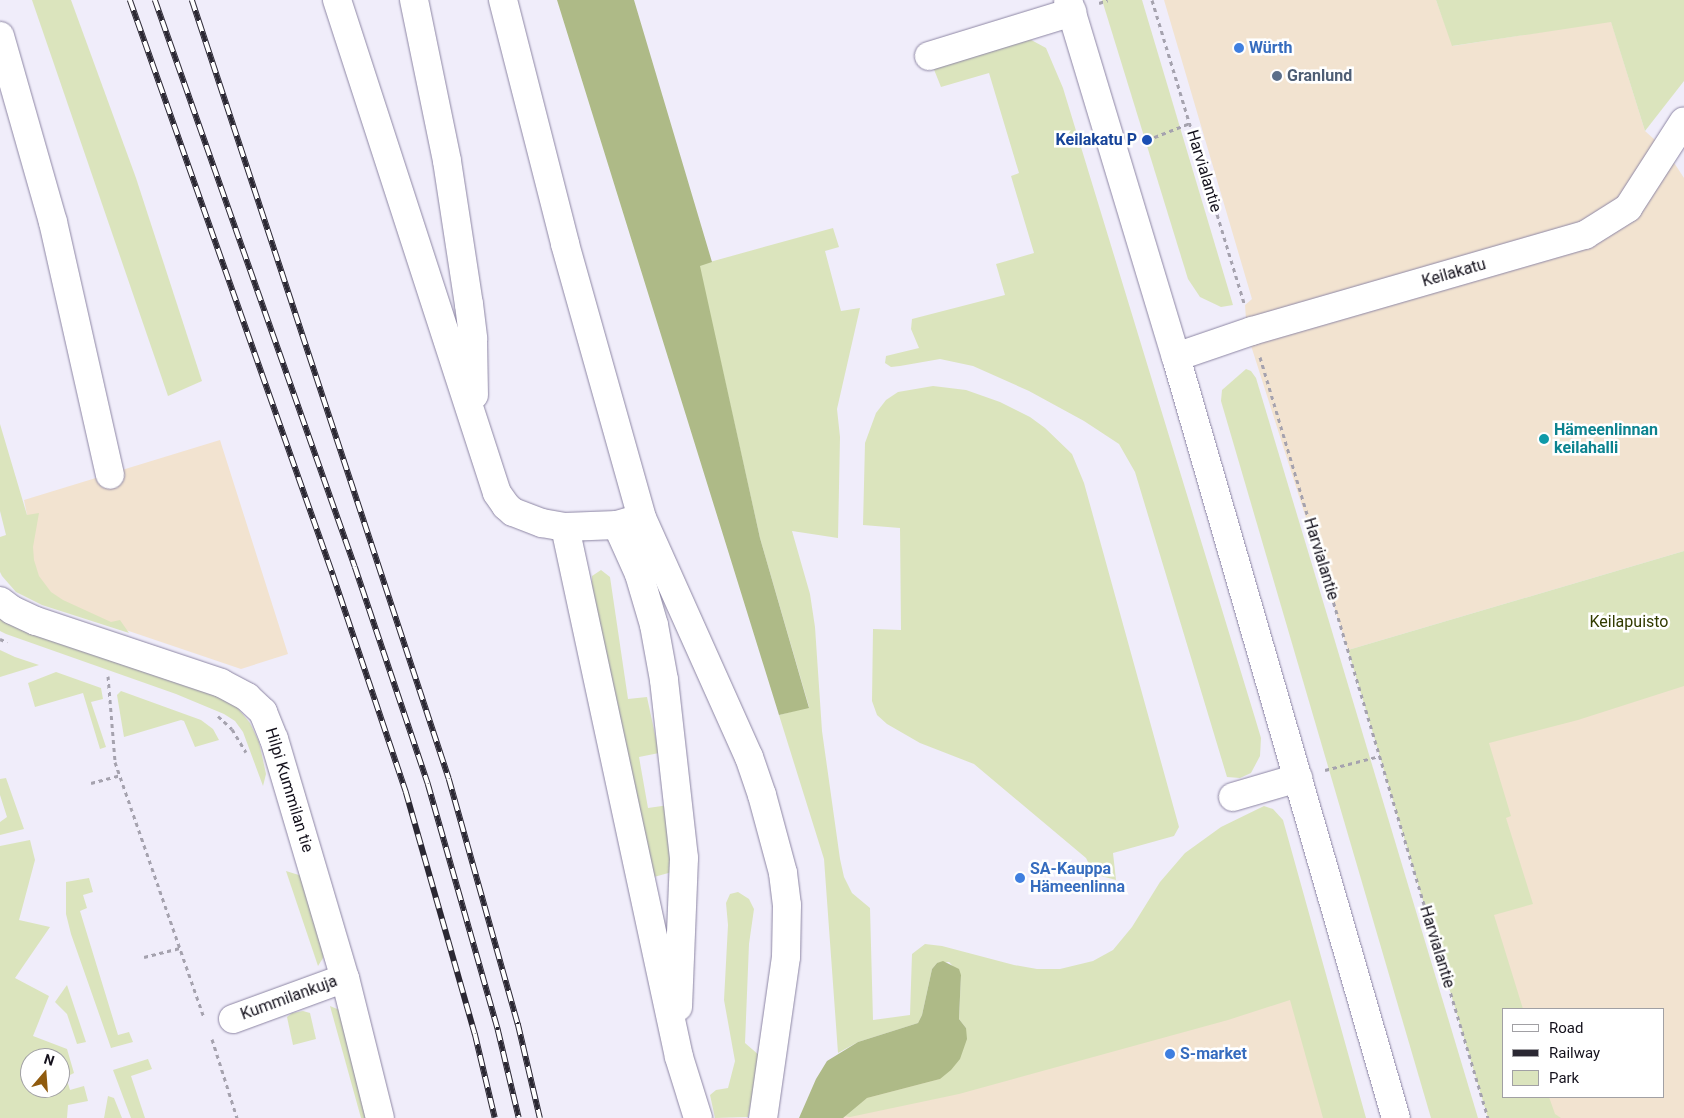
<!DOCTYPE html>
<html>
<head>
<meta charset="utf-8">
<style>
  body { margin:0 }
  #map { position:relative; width:1684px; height:1118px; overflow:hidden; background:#f0edfa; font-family:Roboto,sans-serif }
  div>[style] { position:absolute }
  .commercial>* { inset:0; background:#f2e3d0 }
  .green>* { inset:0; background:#dbe4bd }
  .forest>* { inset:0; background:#aeba87 }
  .path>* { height:3px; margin-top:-1.5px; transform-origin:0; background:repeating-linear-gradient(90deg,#a5a2ae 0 4px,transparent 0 8px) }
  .roads { filter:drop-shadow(0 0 1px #8d86a4) drop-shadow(0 0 1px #8d86a4) }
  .minor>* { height:28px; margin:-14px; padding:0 14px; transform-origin:14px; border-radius:14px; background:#fff }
  .major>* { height:28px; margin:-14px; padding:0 14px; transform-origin:14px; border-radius:14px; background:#fff }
  .rail>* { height:5.5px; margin-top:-2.75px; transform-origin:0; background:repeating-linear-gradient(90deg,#fff 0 11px,#2b2833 0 22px); box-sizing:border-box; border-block:1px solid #2b2833 }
  .dots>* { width:14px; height:14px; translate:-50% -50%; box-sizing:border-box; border:2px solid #fff; border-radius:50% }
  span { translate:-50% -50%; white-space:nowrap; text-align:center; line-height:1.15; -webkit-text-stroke:5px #fff; paint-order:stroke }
  .shop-label { font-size:16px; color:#366cbe; font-weight:700 }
  .left { translate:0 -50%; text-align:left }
  .service-label { font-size:16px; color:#4e5e75; font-weight:700 }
  .transit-label { font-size:16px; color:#164399; font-weight:700 }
  .right { translate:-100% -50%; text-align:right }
  .street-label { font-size:16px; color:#14111c }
  .culture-label { font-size:16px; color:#0d838f; font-weight:700 }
  .park-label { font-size:16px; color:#323b00 }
  .legend { position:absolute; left:1502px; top:1008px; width:162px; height:90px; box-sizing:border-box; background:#fff; border:1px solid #a1a0a4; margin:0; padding:6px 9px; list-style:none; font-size:15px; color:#14111c }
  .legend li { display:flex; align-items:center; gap:10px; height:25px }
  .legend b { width:25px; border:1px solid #a1a0a4 }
  .north { position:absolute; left:20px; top:1048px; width:50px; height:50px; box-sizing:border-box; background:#fff; border:1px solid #a1a0a4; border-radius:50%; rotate:18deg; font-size:14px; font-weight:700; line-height:20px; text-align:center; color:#14111c }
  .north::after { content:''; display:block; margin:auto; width:18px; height:22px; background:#905b0e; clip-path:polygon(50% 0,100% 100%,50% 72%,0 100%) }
</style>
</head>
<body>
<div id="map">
  <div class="commercial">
    <div style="clip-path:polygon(1164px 0,1436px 0,1453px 46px,1611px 21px,1645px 131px,1665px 149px,1684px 178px,1684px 551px,1348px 650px,1247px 333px,1245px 305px,1252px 299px)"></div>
    <div style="clip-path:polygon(220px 440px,288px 654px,241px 669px,46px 603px,19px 576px,27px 515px,24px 500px)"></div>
    <div style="clip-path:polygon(evenodd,1684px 661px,1684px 1118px,1488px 1118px,1411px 736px,1684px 661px,1503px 1009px,1663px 1009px,1663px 1097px,1503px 1097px,1503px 1009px)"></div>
    <div style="clip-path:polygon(1279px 964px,1366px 1118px,840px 1118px,843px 1087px)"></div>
  </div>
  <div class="green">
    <div style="clip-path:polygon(32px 0,71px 0,136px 178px,202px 381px,168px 396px)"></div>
    <div style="clip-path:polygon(1102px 0,1142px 0,1233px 305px,1221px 307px,1200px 297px,1188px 279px)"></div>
    <div style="clip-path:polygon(1436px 0,1684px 0,1684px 81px,1645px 131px,1611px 22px,1452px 46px)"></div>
    <div style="clip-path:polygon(1024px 36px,1046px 48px,1063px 88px,1255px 718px,1261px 738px,1260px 756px,1251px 773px,1240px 778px,1227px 777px,1135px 472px,1119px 444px,1084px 421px,1029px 391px,973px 366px,940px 359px,900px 366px,891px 367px,885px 363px,886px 356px,919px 348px,911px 329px,912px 319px,1005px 295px,996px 264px,1034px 253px,1011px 176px,1019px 173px,989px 73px,941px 87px,933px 67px)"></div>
    <div style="clip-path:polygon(833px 228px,839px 247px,825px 251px,841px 311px,860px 308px,837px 409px,840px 437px,838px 538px,792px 531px,810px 594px,815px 627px,822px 731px,840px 859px,844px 877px,852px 893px,870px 908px,873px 1020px,910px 1015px,912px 954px,925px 944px,942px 946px,1014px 965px,1037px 969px,1060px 969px,1093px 961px,1113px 950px,1132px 927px,1160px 882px,1185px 853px,1221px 827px,1264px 806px,1273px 809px,1283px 820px,1366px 1118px,1323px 1118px,1290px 1000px,1228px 1020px,959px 1094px,850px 1117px,843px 1116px,867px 1098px,940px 1079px,966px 1028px,959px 1019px,961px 975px,949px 962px,937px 963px,932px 969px,922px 1015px,918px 1023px,858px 1042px,838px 1053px,824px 859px,779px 715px,809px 707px,760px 538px,699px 265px)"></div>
    <div style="clip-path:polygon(1246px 369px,1251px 371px,1256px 378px,1478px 1118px,1431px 1118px,1221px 401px,1222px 390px)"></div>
    <div style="clip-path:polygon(933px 386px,966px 390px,1000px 402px,1030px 417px,1045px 428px,1072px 454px,1084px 483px,1179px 827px,1174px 836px,1113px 853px,1116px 880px,1094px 874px,1086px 858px,974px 764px,920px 743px,887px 724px,877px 715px,872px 701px,873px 629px,901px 630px,900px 528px,863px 525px,865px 443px,876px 413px,886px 400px,898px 392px)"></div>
    <div style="clip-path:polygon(0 424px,27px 515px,39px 513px,33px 547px,34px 560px,39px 576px,51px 592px,63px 600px,111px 622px,120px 620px,129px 633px,42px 605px,16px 592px,2px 576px,0 572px,0 537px,6px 535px,0 511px)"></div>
    <div style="clip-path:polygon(1684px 551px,1684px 686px,1578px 720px,1489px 743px,1511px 816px,1506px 818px,1533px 904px,1494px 915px,1523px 1009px,1503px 1009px,1503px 1097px,1549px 1097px,1555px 1114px,1561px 1118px,1488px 1118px,1348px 650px)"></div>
    <div style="clip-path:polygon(601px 570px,610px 577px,628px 699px,647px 697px,659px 753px,639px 757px,648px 808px,669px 805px,672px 872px,654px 877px,629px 773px,592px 586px,592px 576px)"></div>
    <div style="clip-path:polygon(0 616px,213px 692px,236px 706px,250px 723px,259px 742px,266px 774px,263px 786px,243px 732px,235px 721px,224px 714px,176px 694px,6px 634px,0 631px)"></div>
    <div style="clip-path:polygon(0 650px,15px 657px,39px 665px,0 677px)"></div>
    <div style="clip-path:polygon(56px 672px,101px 688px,103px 699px,91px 702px,106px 747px,100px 749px,83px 693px,35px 707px,28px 683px)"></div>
    <div style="clip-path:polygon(121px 691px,201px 720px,213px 729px,219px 740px,195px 747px,184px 721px,181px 720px,124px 737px,117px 695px)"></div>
    <div style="clip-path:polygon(6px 778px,24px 829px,0 835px,0 822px,7px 817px,0 795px,0 779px)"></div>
    <div style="clip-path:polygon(evenodd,30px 840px,35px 860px,19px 920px,50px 927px,15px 978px,49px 996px,33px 1036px,67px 1049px,74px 1073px,66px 1077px,70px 1090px,84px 1086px,88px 1101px,68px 1105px,67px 1118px,0 1118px,0 846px,30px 840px,30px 1058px,60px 1058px,60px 1088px,30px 1088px,30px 1058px)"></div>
    <div style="clip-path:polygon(286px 871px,302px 876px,324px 950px,323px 958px,318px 966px)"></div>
    <div style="clip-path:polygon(89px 878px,93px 892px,83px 895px,87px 908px,80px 911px,118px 1035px,129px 1032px,133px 1042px,111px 1048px,71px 934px,66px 914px,66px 882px)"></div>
    <div style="clip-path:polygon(738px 892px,749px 899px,754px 909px,749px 944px,745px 1043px,760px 1056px,748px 1117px,715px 1118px,710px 1095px,716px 1090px,728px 1088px,735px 1061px,724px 1000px,728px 925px,726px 903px,730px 894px)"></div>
    <div style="clip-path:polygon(67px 985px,86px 1042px,77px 1044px,67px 1014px,55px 1002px)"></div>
    <div style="clip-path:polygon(330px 1006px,342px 1011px,374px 1118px,361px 1118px)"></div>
    <div style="clip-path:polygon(303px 1011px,310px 1013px,316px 1039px,293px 1045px,287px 1017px,292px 1013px)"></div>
    <div style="clip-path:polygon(148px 1059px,152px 1069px,131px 1076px,145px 1118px,131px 1118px,113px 1070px)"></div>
    <div style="clip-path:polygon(108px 1096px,114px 1098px,122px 1118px,104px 1118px)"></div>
  </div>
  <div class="forest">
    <div style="clip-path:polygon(557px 0,634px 0,712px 262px,700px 266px,760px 538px,809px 708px,779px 715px)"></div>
    <div style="clip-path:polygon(943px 961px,959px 969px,961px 975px,959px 1019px,966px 1028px,967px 1039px,960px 1059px,951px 1070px,940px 1079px,867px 1098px,843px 1118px,799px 1118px,816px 1079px,827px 1061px,858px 1042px,918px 1023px,922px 1015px,932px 969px,937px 963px)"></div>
  </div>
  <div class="path">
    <div style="left:1152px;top:0;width:317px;rotate:73.1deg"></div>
    <div style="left:1099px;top:3px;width:9px;rotate:-18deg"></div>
    <div style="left:1147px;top:140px;width:46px;rotate:-21.6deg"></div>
    <div style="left:1260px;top:357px;width:794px;rotate:73.32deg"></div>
    <div style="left:0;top:639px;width:8px;rotate:23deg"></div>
    <div style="left:108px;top:676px;width:86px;rotate:85.3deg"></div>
    <div style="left:115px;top:762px;width:270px;rotate:70.8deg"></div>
    <div style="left:218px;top:716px;width:19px;rotate:43deg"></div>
    <div style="left:232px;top:729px;width:27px;rotate:59deg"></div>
    <div style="left:1325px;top:770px;width:57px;rotate:-14.3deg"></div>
    <div style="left:91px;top:783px;width:30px;rotate:-15deg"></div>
    <div style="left:144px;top:957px;width:37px;rotate:-14deg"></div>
    <div style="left:212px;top:1039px;width:83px;rotate:72.4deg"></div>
  </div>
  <div class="roads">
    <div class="minor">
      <div style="left:337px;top:0;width:518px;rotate:72.02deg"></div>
      <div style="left:497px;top:493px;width:16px;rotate:55deg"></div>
      <div style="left:506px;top:506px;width:9px;rotate:41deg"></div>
      <div style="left:513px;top:512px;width:31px;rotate:21deg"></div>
      <div style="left:542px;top:523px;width:23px;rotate:10deg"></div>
      <div style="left:565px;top:527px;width:542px;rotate:77.86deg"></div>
      <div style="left:679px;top:1057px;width:64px;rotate:72.7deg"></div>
      <div style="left:414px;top:0;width:164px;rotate:78.4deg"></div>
      <div style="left:447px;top:161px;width:145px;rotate:81.3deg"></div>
      <div style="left:469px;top:304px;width:35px;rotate:83deg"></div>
      <div style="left:473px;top:339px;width:56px;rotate:89deg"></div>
      <div style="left:503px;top:0;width:252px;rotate:75.7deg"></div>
      <div style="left:565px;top:244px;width:285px;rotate:74.3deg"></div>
      <div style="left:642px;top:518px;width:262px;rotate:65.9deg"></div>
      <div style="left:749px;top:757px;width:40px;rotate:71.1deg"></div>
      <div style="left:762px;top:795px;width:81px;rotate:74.9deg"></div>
      <div style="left:783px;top:873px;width:32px;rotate:83deg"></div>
      <div style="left:787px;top:905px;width:52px;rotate:91.1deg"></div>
      <div style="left:786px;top:957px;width:163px;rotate:98.1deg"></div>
      <div style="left:0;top:36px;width:193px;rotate:74.1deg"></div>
      <div style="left:53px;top:222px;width:259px;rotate:77.3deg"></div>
      <div style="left:929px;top:56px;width:150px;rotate:-17.1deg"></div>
      <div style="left:1176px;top:357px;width:80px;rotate:-18.9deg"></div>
      <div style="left:1252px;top:331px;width:347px;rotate:-16.1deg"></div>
      <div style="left:1585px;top:235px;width:51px;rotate:-32.1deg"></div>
      <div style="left:1628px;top:208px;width:103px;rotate:-57.2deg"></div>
      <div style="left:617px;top:525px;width:54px;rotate:65.8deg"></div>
      <div style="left:639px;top:574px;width:53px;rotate:73.6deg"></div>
      <div style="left:654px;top:625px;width:56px;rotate:79.7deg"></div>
      <div style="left:664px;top:680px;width:179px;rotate:83.6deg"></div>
      <div style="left:684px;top:858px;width:149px;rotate:92.3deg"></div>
      <div style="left:565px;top:527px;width:52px;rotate:-2.2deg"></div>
      <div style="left:617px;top:525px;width:19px;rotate:-16deg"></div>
      <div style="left:0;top:601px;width:15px;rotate:37deg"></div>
      <div style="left:12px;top:610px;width:26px;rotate:25deg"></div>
      <div style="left:36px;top:621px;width:195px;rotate:18.5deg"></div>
      <div style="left:221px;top:683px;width:30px;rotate:28deg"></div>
      <div style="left:247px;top:697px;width:22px;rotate:43deg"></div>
      <div style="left:263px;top:712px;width:29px;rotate:68deg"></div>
      <div style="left:274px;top:739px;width:249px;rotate:73.5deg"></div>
      <div style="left:345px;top:978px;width:144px;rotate:76deg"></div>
      <div style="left:1233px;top:797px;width:68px;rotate:-16.3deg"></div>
      <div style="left:233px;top:1019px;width:119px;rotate:-20.1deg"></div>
    </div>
    <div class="major">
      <div style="left:1068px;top:0;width:373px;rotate:73.2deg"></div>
      <div style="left:1176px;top:357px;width:792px;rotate:73.88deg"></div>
    </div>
  </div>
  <div class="rail">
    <div style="left:130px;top:0;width:610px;rotate:70.55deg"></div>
    <div style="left:333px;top:575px;width:229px;rotate:71.4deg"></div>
    <div style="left:406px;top:792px;width:252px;rotate:74.1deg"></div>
    <div style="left:475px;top:1034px;width:86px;rotate:76.6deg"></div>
    <div style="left:155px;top:0;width:601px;rotate:70.57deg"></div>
    <div style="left:355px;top:567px;width:229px;rotate:71.4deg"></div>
    <div style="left:428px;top:784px;width:256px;rotate:74.1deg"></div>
    <div style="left:498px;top:1030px;width:90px;rotate:76.6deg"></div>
    <div style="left:192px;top:0;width:820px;rotate:71.74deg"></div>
    <div style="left:449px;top:779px;width:255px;rotate:74.3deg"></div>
    <div style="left:518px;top:1024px;width:97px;rotate:76.8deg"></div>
  </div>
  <div class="dots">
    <div style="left:1239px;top:48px;background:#3f7fe0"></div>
    <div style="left:1277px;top:76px;background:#5c6f8a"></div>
    <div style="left:1147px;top:140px;background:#1a4fb4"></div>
    <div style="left:1544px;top:439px;background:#0f9aa8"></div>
    <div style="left:1020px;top:878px;background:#3f7fe0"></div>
    <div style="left:1170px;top:1054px;background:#3f7fe0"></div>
  </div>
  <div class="shop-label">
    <span class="left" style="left:1249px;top:48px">Würth</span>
    <span class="left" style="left:1030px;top:878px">SA-Kauppa<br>Hämeenlinna</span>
    <span class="left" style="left:1180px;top:1054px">S-market</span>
  </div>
  <div class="service-label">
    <span class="left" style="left:1287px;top:76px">Granlund</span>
  </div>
  <div class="transit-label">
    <span class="right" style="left:1137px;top:140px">Keilakatu P</span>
  </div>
  <div class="street-label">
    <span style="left:1204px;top:171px;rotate:73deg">Harvialantie</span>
    <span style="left:1454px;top:273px;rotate:-16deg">Keilakatu</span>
    <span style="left:1321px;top:559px;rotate:73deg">Harvialantie</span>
    <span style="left:289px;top:790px;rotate:73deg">Hilpi Kummilan tie</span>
    <span style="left:1437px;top:947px;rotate:73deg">Harvialantie</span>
    <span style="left:289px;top:998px;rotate:-20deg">Kummilankuja</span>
  </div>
  <div class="culture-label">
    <span class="left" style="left:1554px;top:439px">Hämeenlinnan<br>keilahalli</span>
  </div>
  <div class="park-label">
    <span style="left:1629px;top:622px">Keilapuisto</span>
  </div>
  <ul class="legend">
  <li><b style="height:6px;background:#fff"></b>Road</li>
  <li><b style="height:6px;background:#2b2833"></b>Railway</li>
  <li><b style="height:14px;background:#dbe4bd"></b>Park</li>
  </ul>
  <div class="north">N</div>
</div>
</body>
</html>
